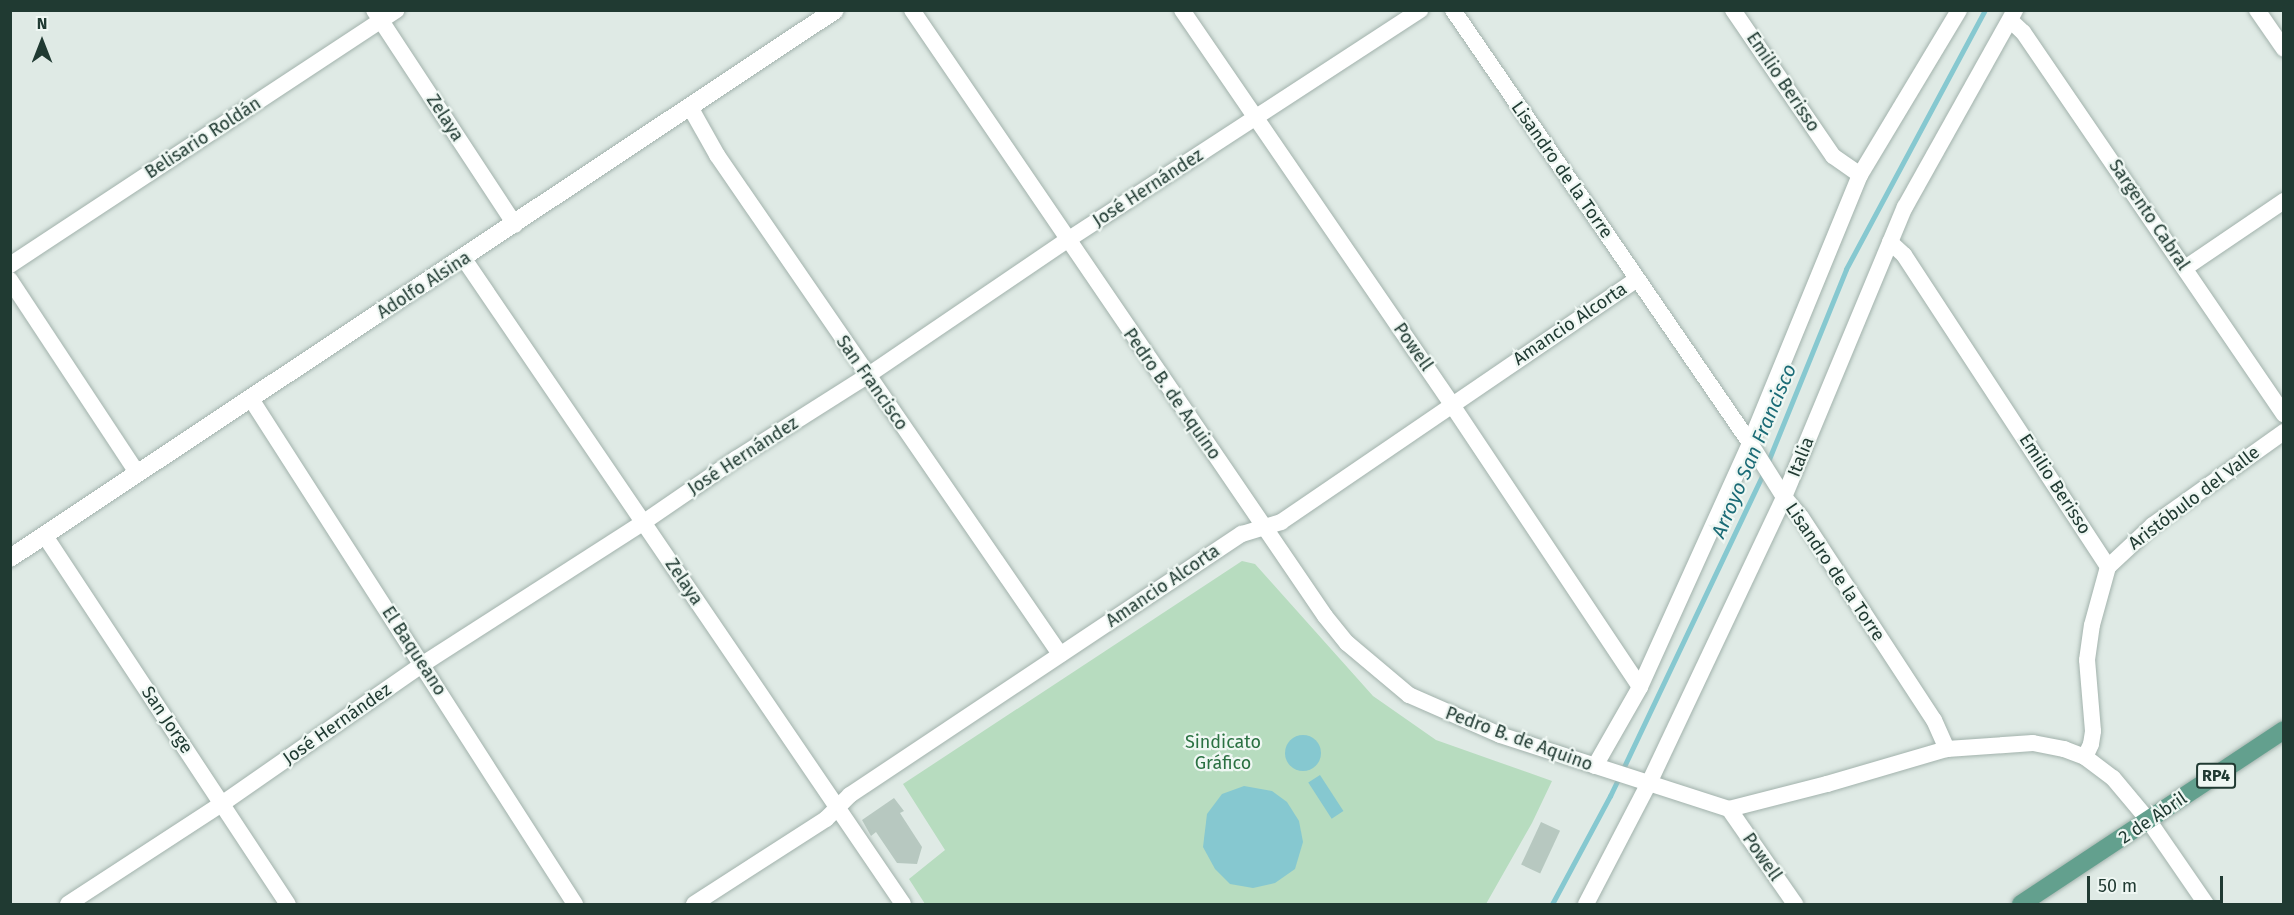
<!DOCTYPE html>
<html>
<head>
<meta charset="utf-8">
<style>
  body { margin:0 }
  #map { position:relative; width:2294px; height:915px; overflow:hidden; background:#dfeae5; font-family:"Fira Sans",sans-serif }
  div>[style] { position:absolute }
  .green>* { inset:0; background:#b7dcbf }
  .water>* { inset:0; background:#86c8d0; transform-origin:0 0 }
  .round { border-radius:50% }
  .stream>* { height:5px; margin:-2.5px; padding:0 2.5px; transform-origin:2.5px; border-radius:2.5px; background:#86c8d0 }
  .building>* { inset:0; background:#b7c8c0; transform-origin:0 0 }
  .roads { filter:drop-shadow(0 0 2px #a2b2ac) drop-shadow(0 0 2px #a2b2ac) }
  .minor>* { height:16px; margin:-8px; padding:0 8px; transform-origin:8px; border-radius:8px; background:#fff }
  .tertiary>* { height:18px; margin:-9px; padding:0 9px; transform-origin:9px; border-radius:9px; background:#fff }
  .primary>* { height:18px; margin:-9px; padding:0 9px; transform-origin:9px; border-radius:9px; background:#63a08e }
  span { translate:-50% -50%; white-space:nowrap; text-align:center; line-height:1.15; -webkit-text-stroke:4.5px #eff7f3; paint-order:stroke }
  .shield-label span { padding:2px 4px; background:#eff7f3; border:2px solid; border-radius:4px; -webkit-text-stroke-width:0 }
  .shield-label { font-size:16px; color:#203a32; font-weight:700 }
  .street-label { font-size:18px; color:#203a32 }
  .park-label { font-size:18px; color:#2a7142 }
  .water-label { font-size:20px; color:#1a6b76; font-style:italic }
  .frame { position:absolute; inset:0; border:12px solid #203a32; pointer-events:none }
  .north { position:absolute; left:12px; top:12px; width:60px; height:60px; -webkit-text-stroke:4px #eff7f3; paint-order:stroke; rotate:0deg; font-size:16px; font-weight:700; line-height:24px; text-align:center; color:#203a32 }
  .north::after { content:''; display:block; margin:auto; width:21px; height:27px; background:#203a32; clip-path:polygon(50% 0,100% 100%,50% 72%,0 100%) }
  .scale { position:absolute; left:2087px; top:876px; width:136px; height:27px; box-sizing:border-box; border:3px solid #203a32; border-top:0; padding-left:8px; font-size:18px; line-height:21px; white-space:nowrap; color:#203a32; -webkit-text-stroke:4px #eff7f3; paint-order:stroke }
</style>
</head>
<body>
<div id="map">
  <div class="green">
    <div style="clip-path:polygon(1242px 561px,1255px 564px,1373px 696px,1436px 740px,1552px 781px,1532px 823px,1486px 904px,925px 904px,909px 879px,945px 850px,903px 784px)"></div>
  </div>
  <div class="water">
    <div class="round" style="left:1285px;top:735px;width:36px;height:36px"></div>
    <div style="left:1320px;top:775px;width:43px;height:14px;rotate:57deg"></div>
    <div style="clip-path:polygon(1244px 786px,1272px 791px,1287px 802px,1299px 821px,1303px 842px,1295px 869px,1275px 883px,1253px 888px,1230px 884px,1215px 869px,1203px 847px,1207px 814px,1222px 794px)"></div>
  </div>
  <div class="stream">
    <div style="left:1767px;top:464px;width:210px;rotate:-67.9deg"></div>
    <div style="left:1846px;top:269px;width:294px;rotate:-61.8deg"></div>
    <div style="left:1552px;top:904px;width:123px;rotate:-61.8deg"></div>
    <div style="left:1610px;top:796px;width:359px;rotate:-64.6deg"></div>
  </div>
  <div class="building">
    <div style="clip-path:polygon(894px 798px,904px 811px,900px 813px,922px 847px,917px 864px,897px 863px,876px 832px,871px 836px,862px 820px)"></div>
    <div style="left:1541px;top:822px;width:21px;height:47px;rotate:25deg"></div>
  </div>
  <div class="roads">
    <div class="minor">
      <div style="left:374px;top:10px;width:257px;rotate:56.7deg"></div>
      <div style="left:912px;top:10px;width:733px;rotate:55.72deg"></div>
      <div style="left:1325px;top:616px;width:35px;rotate:51deg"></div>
      <div style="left:1347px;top:643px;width:81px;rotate:40deg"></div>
      <div style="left:1409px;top:695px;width:99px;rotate:23.7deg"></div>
      <div style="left:1500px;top:735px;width:241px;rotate:17.9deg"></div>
      <div style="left:1729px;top:809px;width:101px;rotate:-14.3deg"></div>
      <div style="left:1827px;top:784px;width:125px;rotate:-16.3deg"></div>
      <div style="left:1947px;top:749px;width:86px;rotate:-4deg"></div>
      <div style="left:2033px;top:743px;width:32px;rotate:11deg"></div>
      <div style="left:2064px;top:749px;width:22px;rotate:21deg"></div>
      <div style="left:2085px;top:757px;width:35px;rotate:37deg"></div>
      <div style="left:2113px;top:778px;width:56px;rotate:50.1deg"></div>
      <div style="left:2149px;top:821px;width:101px;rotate:55.5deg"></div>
      <div style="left:1182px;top:10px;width:478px;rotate:55.6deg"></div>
      <div style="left:1452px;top:405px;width:339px;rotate:56.3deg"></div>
      <div style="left:1453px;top:10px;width:525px;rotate:55.55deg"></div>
      <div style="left:1750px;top:443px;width:64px;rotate:57.8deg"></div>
      <div style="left:1784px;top:497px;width:26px;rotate:50deg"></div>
      <div style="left:1801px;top:517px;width:243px;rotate:56.8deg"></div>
      <div style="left:1934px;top:720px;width:32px;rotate:66deg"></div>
      <div style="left:1733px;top:10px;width:177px;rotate:55.6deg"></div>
      <div style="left:1833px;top:156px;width:33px;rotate:35deg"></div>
      <div style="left:2257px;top:10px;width:47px;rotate:55.3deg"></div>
      <div style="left:2010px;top:20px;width:18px;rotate:43deg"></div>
      <div style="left:2023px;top:32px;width:463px;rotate:55.7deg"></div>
      <div style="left:690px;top:107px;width:55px;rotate:60.6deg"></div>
      <div style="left:717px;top:155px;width:606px;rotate:55.5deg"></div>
      <div style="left:1890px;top:242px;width:19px;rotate:43deg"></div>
      <div style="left:1904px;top:255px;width:373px;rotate:56.8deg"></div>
      <div style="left:464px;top:259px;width:780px;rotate:55.76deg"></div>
      <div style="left:10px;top:265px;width:463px;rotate:-33.4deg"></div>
      <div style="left:2185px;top:268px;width:120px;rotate:-34.1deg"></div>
      <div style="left:10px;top:280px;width:232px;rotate:56.6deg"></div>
      <div style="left:251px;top:399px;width:600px;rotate:57.32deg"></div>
      <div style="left:45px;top:536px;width:441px;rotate:56.6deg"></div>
      <div style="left:2085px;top:757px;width:14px;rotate:-65deg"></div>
      <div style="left:2091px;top:744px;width:13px;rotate:-81deg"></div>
      <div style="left:2093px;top:731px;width:71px;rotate:-94.8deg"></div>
      <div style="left:2087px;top:660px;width:35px;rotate:-82deg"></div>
      <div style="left:2092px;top:625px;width:60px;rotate:-74.6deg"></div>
      <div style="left:2108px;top:567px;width:62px;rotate:-43deg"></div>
      <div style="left:2153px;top:525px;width:161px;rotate:-35.4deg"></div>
      <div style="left:1595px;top:766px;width:91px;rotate:-60.3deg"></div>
      <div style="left:1640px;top:687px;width:268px;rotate:-65.7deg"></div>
      <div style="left:1750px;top:443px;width:290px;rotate:-67.7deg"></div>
      <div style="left:1860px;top:175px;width:192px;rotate:-59deg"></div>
      <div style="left:1729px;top:809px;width:116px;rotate:55.2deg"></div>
      <div style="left:68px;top:904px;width:185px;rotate:-33.1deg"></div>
      <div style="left:223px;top:803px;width:244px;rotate:-34.8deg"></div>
      <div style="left:423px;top:664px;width:263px;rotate:-32.7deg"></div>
      <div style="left:644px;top:522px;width:112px;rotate:-34.4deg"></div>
      <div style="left:736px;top:459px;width:155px;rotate:-32.4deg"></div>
      <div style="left:867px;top:376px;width:240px;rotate:-34.2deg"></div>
      <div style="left:1066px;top:241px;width:423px;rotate:-33.1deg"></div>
      <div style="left:694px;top:904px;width:157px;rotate:-32.8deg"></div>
      <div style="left:826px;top:819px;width:34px;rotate:-45deg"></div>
      <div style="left:850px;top:795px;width:471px;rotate:-33.7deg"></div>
      <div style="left:1242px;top:534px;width:41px;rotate:-17.1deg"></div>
      <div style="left:1281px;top:522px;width:431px;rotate:-34.3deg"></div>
      <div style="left:1586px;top:904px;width:136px;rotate:-62.5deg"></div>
      <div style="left:1649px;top:783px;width:316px;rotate:-64.7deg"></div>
      <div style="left:1784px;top:497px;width:314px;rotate:-67.4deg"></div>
      <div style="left:1905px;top:207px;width:226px;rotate:-60.8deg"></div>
    </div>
    <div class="tertiary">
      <div style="left:10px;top:558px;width:990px;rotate:-33.59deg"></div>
    </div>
    <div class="primary">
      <div style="left:2021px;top:904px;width:315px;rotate:-33.5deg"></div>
    </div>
  </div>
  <div class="shield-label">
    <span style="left:2216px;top:776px">RP4</span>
  </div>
  <div class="street-label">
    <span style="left:1783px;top:82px;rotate:56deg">Emilio Berisso</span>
    <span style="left:445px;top:118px;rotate:57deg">Zelaya</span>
    <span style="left:203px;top:138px;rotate:-33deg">Belisario Roldán</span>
    <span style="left:1562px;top:170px;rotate:55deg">Lisandro de la Torre</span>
    <span style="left:1148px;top:188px;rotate:-33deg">José Hernández</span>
    <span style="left:2149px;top:215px;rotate:56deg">Sargento Cabral</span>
    <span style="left:424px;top:285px;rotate:-33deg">Adolfo Alsina</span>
    <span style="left:1570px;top:324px;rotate:-34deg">Amancio Alcorta</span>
    <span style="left:1413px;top:347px;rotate:55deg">Powell</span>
    <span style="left:872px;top:383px;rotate:55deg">San Francisco</span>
    <span style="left:1172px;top:394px;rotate:55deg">Pedro B. de Aquino</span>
    <span style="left:743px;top:456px;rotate:-33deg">José Hernández</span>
    <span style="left:1801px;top:457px;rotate:-68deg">Italia</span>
    <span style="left:2055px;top:484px;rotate:57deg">Emilio Berisso</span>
    <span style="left:2194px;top:498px;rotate:-37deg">Aristóbulo del Valle</span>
    <span style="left:1835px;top:572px;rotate:56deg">Lisandro de la Torre</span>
    <span style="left:684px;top:582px;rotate:56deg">Zelaya</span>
    <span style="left:1163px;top:586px;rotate:-34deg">Amancio Alcorta</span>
    <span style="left:414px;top:651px;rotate:57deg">El Baqueano</span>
    <span style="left:167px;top:720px;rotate:56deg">San Jorge</span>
    <span style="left:337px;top:724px;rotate:-35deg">José Hernández</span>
    <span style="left:1519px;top:739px;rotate:20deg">Pedro B. de Aquino</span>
    <span style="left:2153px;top:818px;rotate:-34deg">2 de Abril</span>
    <span style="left:1762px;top:857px;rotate:55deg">Powell</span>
  </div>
  <div class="park-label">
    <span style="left:1223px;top:753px">Sindicato<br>Gráfico</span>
  </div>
  <div class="water-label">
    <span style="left:1754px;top:451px;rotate:-67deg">Arroyo San Francisco</span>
  </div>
  <div class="frame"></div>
  <div class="north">N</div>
  <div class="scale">50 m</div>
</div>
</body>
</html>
